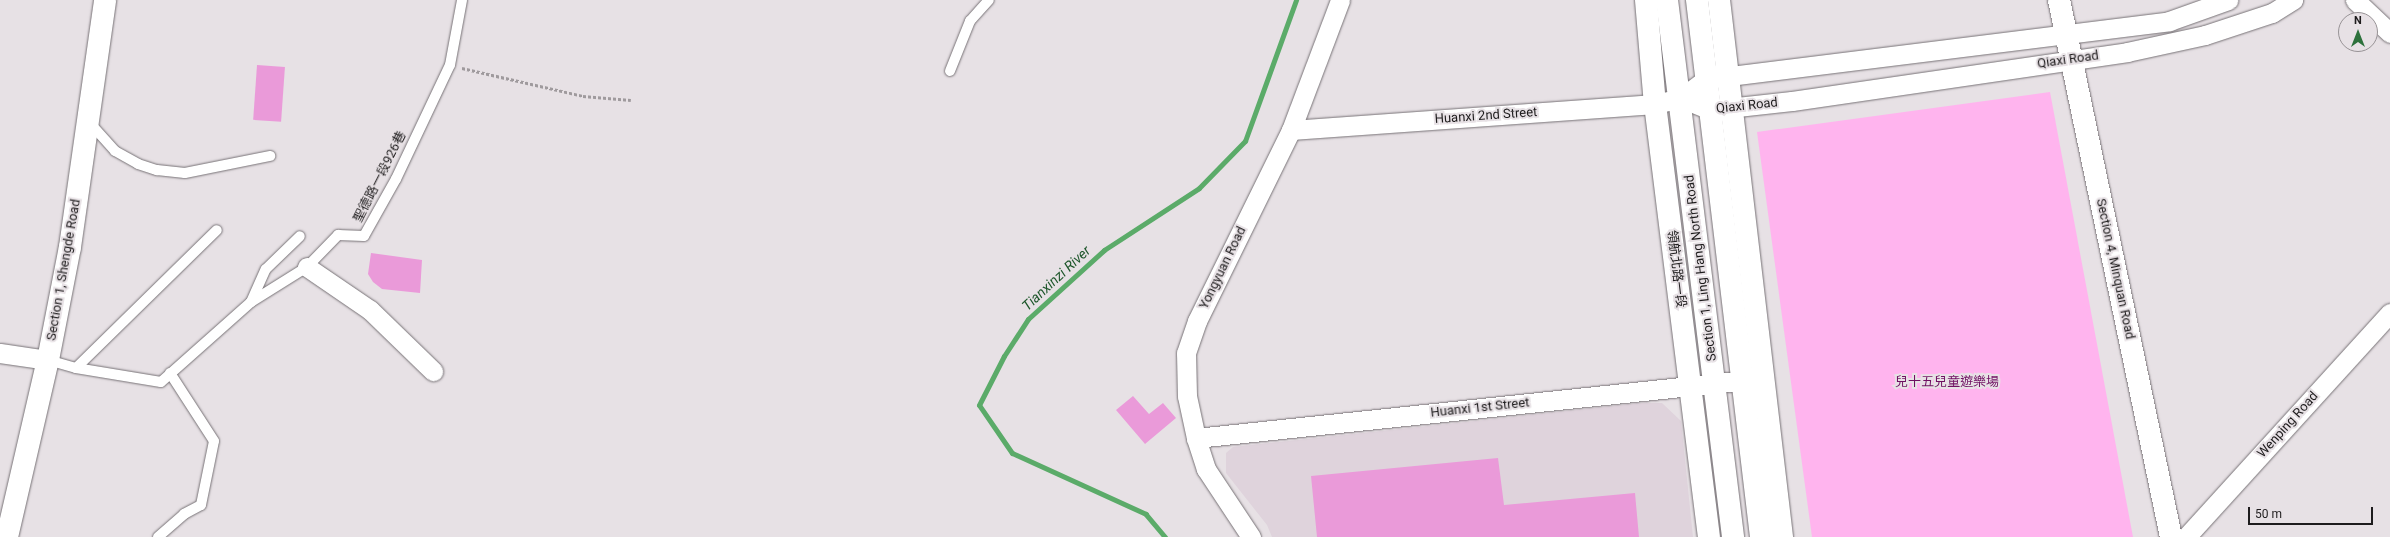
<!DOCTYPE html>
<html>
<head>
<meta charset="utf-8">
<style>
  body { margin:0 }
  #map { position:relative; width:2390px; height:537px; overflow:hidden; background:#e7e1e5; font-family:Roboto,"Noto Sans TC",sans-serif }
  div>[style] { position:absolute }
  .built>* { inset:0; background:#dfd3dc }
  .green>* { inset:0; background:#ffb4ee }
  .stream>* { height:5px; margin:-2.5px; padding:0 2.5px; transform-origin:2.5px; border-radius:2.5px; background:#5bab69 }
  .building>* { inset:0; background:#ea9ad9; transform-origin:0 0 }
  .path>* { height:2.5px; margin-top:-1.25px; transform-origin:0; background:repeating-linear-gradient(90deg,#9f9a9d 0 3px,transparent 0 5px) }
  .roads { filter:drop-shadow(0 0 1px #777276) drop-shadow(0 0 1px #777276) }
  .lane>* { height:10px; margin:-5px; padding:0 5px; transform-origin:5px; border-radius:5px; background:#fff }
  .street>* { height:19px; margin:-9.5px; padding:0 9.5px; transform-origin:9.5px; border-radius:9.5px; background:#fff }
  .secondary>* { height:22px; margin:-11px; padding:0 11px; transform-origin:11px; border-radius:11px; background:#fff }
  span { translate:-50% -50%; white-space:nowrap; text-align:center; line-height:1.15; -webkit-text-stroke:4px #e7e1e5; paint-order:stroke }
  .street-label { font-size:13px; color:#1e1c1d }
  .park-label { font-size:13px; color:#6f1062 }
  .water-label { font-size:14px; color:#1d562a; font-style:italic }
  .north { position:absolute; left:2338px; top:12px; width:40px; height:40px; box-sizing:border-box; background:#e7e1e5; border:1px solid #979295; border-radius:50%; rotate:0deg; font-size:11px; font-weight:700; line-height:16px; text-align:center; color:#1e1c1d }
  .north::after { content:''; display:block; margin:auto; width:14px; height:18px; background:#2d713c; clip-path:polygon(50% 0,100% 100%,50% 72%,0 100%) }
  .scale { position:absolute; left:2248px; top:507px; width:125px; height:18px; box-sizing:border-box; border:2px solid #1e1c1d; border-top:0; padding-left:5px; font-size:12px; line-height:14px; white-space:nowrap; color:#1e1c1d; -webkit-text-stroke:3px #e7e1e5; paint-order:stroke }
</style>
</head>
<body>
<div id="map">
  <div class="built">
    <div style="clip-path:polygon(1641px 403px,1662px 403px,1681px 421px,1693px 537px,1272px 537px,1267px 525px,1226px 473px,1226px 453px,1233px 447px)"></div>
  </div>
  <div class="green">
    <div style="clip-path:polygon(2050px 92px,2133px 537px,1812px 537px,1757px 132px)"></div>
  </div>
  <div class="stream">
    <div style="left:1165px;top:537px;width:30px;rotate:-130deg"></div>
    <div style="left:1146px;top:514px;width:147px;rotate:-155.5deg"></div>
    <div style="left:1012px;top:453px;width:58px;rotate:-124.5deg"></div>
    <div style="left:979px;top:405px;width:55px;rotate:-63deg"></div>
    <div style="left:1004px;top:356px;width:44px;rotate:-57deg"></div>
    <div style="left:1028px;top:319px;width:103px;rotate:-42.2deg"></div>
    <div style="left:1104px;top:250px;width:113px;rotate:-33.1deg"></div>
    <div style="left:1199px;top:188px;width:66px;rotate:-45.6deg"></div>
    <div style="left:1245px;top:141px;width:150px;rotate:-70.1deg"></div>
  </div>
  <div class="building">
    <div style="left:257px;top:65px;width:28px;height:55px;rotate:4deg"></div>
    <div style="clip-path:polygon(371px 253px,422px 260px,420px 293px,382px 289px,373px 282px,368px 274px)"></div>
    <div style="clip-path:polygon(1133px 396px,1149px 414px,1163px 403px,1176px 418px,1145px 444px,1116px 410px)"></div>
    <div style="clip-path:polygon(1498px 458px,1504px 505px,1635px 493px,1639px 537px,1317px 537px,1311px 476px)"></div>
  </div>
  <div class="path">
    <div style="left:462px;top:68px;width:124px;rotate:13deg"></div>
    <div style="left:583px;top:96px;width:48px;rotate:4.8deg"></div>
  </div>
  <div class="roads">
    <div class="lane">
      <div style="left:950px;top:71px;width:54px;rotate:-68.2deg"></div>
      <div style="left:970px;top:21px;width:28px;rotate:-48deg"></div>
      <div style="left:89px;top:122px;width:39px;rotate:48deg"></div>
      <div style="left:115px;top:151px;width:26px;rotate:29deg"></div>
      <div style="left:138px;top:164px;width:20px;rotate:18deg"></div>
      <div style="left:157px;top:170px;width:28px;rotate:6deg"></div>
      <div style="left:185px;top:173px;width:87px;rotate:-11.3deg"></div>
      <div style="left:251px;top:302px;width:36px;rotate:-66deg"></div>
      <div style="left:266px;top:269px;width:47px;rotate:-44.1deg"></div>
      <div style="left:48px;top:360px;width:29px;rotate:16deg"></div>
      <div style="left:76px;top:368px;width:86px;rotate:9.4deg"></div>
      <div style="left:161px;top:382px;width:120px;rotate:-41.6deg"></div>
      <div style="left:251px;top:302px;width:66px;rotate:-32deg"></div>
      <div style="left:307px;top:267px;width:45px;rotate:-45.9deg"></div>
      <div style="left:338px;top:235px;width:26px;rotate:2deg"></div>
      <div style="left:364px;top:236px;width:65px;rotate:-60.7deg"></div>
      <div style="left:396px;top:179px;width:126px;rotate:-64.7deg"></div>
      <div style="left:450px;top:65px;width:66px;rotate:-79.5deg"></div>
      <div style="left:76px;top:368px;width:197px;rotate:-44.4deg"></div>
      <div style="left:158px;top:537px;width:35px;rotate:-41deg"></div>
      <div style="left:184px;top:514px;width:19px;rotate:-28deg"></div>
      <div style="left:201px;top:505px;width:65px;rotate:-78.5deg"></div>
      <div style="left:214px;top:441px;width:81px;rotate:-122.9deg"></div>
    </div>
    <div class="street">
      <div style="left:2355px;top:0;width:48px;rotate:43.3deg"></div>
      <div style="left:1681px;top:98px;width:31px;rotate:22deg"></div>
      <div style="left:1710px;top:110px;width:82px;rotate:-6.3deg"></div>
      <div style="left:1792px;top:101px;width:339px;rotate:-8.3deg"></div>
      <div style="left:2127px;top:52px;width:80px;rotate:-12.3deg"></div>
      <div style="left:2205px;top:35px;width:71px;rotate:-18.2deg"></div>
      <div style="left:2272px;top:13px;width:25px;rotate:-32deg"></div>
      <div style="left:1291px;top:130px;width:365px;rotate:-4.1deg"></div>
      <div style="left:1655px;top:104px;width:27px;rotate:-13deg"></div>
      <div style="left:1681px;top:98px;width:31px;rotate:-37deg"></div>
      <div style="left:1706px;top:79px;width:467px;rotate:-7.1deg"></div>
      <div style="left:2169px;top:21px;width:63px;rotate:-19.6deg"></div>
      <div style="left:307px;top:267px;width:76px;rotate:34.3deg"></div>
      <div style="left:370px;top:310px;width:88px;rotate:44.1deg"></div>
      <div style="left:0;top:353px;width:49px;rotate:8.3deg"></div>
      <div style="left:1196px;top:438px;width:564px;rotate:-6deg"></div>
      <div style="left:1251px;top:537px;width:82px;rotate:-123.5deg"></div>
      <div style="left:1206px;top:469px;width:33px;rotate:-108deg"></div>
      <div style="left:1196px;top:438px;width:43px;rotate:-102.1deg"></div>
      <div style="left:1187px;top:396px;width:43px;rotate:-91.3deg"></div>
      <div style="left:1186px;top:353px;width:34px;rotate:-71deg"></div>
      <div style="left:1197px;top:321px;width:213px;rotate:-63.8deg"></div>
      <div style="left:1291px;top:130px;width:139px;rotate:-69.3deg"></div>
      <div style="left:2186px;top:537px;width:303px;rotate:-47.7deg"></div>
    </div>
    <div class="secondary">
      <div style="left:1646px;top:0;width:104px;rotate:85.1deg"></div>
      <div style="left:1655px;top:104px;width:436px;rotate:82.9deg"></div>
      <div style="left:1667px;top:0;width:541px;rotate:82.99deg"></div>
      <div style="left:1697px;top:0;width:541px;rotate:83.2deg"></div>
      <div style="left:1719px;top:0;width:541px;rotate:83.31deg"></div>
      <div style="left:2059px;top:0;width:549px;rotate:78.22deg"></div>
      <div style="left:7px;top:537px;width:182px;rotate:-77deg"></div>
      <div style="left:48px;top:360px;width:115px;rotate:-79deg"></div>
      <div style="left:70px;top:247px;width:249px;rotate:-81.9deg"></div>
    </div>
  </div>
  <div class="street-label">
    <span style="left:2068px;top:60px;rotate:-8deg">Qiaxi Road</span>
    <span style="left:1747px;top:106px;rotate:-6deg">Qiaxi Road</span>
    <span style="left:1486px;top:116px;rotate:-4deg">Huanxi 2nd Street</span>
    <span style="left:380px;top:177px;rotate:-63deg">聖德路一段926巷</span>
    <span style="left:1223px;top:268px;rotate:-64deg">Yongyuan Road</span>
    <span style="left:1701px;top:268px;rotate:-97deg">Section 1, Ling Hang North Road</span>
    <span style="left:1676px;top:269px;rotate:83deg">領航北路一段</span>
    <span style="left:2115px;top:269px;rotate:78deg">Section 4, Minquan Road</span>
    <span style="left:64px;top:270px;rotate:-80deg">Section 1, Shengde Road</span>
    <span style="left:1480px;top:408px;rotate:-6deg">Huanxi 1st Street</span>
    <span style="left:2288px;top:425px;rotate:-48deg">Wenping Road</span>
  </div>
  <div class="park-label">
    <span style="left:1947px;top:382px">兒十五兒童遊樂場</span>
  </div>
  <div class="water-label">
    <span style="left:1056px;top:278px;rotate:-43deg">Tianxinzi River</span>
  </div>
  <div class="north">N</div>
  <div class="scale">50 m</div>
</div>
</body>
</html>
